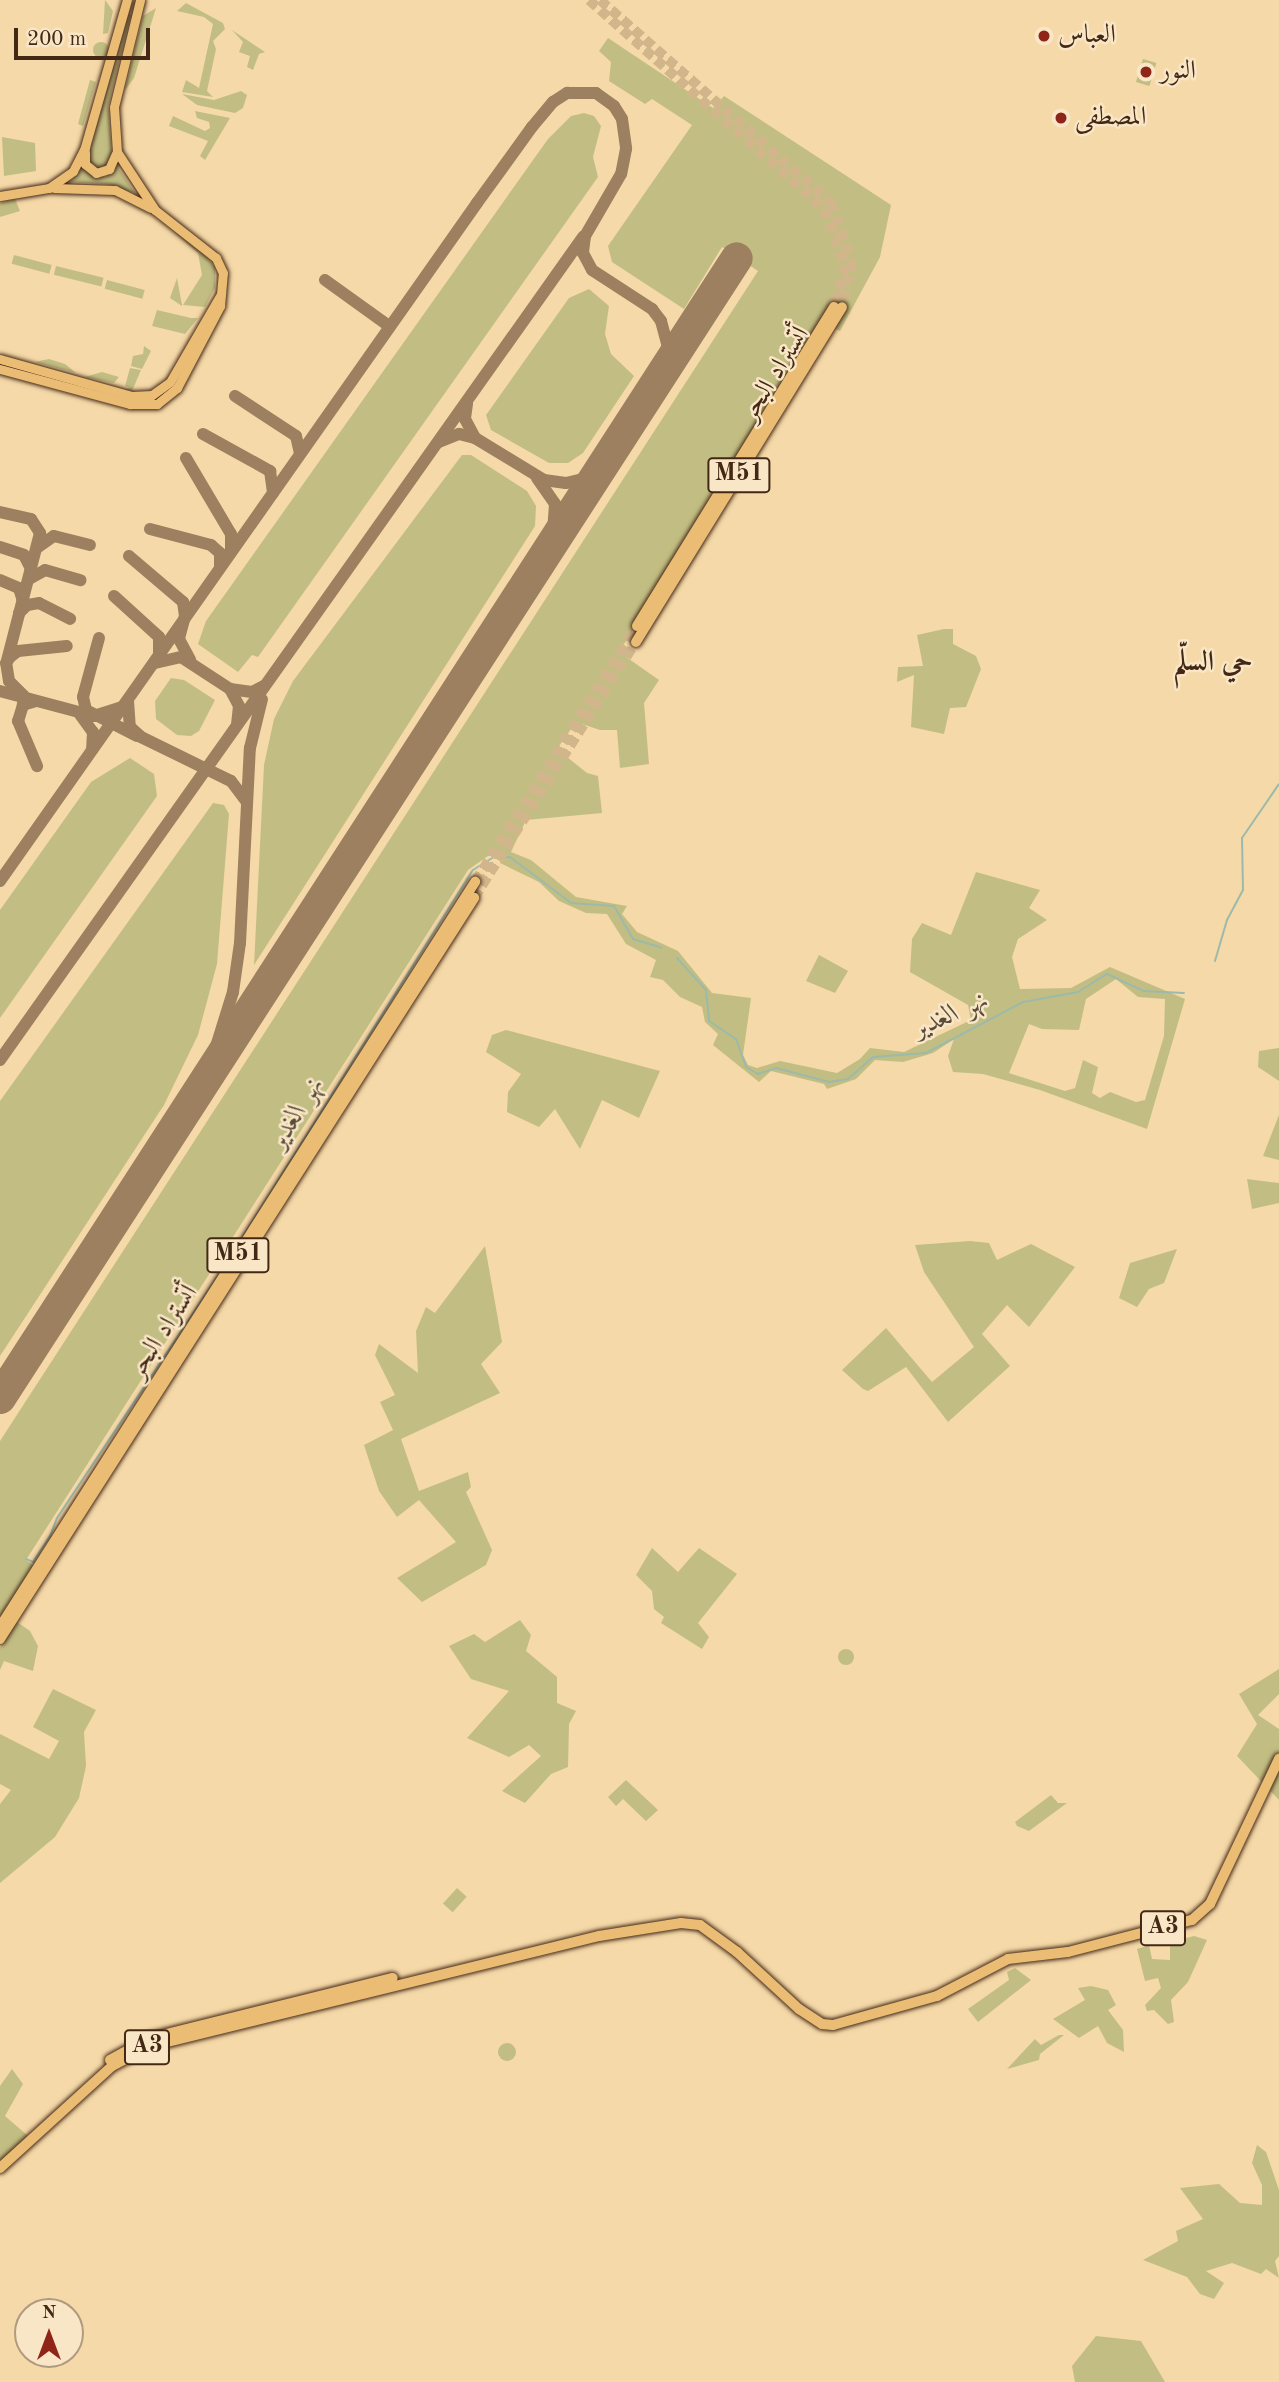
<!DOCTYPE html>
<html>
<head>
<meta charset="utf-8">
<style>
  body { margin:0 }
  #map { position:relative; width:1279px; height:2382px; overflow:hidden; background:#f5d9a8; font-family:"Old Standard TT",Amiri,serif }
  div>[style] { position:absolute }
  .green>* { inset:0; background:#c2be83; transform-origin:0 0 }
  .round { border-radius:50% }
  .stream>* { height:2px; margin:-1px; padding:0 1px; transform-origin:1px; border-radius:1px; background:#9cbaab }
  .taxiway>* { height:12px; margin:-6px; padding:0 6px; transform-origin:6px; border-radius:6px; background:#9c805f }
  .runway>* { height:32px; margin:-16px; padding:0 16px; transform-origin:16px; border-radius:16px; background:#9c805f }
  .highway-tunnel>* { height:10px; margin-top:-5px; transform-origin:0; background:repeating-linear-gradient(90deg,#d2b68b 0 10px,transparent 0 15px) }
  .roads { filter:drop-shadow(0 0 2px #442816) drop-shadow(0 0 2px #442816) }
  .major>* { height:9px; margin:-4.5px; padding:0 4.5px; transform-origin:4.5px; border-radius:4.5px; background:#eabc74 }
  .highway>* { height:10px; margin:-5px; padding:0 5px; transform-origin:5px; border-radius:5px; background:#eabc74 }
  .dots>* { width:19px; height:19px; translate:-50% -50%; box-sizing:border-box; border:4px solid #f8e6c6; border-radius:50% }
  span { translate:-50% -50%; white-space:nowrap; text-align:center; line-height:1.15; -webkit-text-stroke:5px #f8e6c6; paint-order:stroke }
  .shield-label span { padding:2px 5px; background:#f8e6c6; border:2px solid; border-radius:5px; -webkit-text-stroke-width:0 }
  .shield-label { font-size:24px; color:#442816; font-weight:700 }
  .poi-label { font-size:26px; color:#442816 }
  .left { translate:0 -50%; text-align:left }
  .street-label { font-size:26px; color:#442816 }
  .neighbourhood-label { font-size:28px; color:#442816; font-weight:700 }
  .water-label { font-size:28px; color:#5a4c3b; font-style:italic }
  .north { position:absolute; left:14px; top:2298px; width:70px; height:70px; box-sizing:border-box; background:#f8e6c6; border:2px solid #b09a80; border-radius:50%; rotate:0deg; font-size:19px; font-weight:700; line-height:28px; text-align:center; color:#442816 }
  .north::after { content:''; display:block; margin:auto; width:24px; height:32px; background:#8f2418; clip-path:polygon(50% 0,100% 100%,50% 72%,0 100%) }
  .scale { position:absolute; left:14px; top:28px; width:136px; height:32px; box-sizing:border-box; border:4px solid #442816; border-top:0; padding-left:9px; font-size:21px; line-height:24px; white-space:nowrap; color:#442816; -webkit-text-stroke:5px #f8e6c6; paint-order:stroke }
</style>
</head>
<body>
<div id="map">
  <div class="green">
    <div style="clip-path:polygon(105px 0,113px 11px,108px 33px,103px 34px)"></div>
    <div style="clip-path:polygon(186px 3px,223px 23px,225px 29px,213px 41px,216px 49px,207px 91px,213px 97px,182px 92px,186px 80px,199px 88px,213px 24px,204px 17px,177px 11px)"></div>
    <div style="clip-path:polygon(156px 8px,134px 78px,125px 90px,143px 16px)"></div>
    <div style="clip-path:polygon(127px 14px,131px 15px,108px 106px,112px 158px,104px 169px,91px 167px,87px 156px)"></div>
    <div style="clip-path:polygon(232px 30px,265px 52px,259px 54px,253px 70px,247px 67px,250px 56px,239px 52px,243px 42px)"></div>
    <div style="clip-path:polygon(evenodd,608px 38px,713px 108px,724px 96px,891px 205px,880px 257px,840px 331px,832px 327px,811px 344px,619px 652px,659px 680px,644px 703px,649px 764px,620px 768px,617px 730px,600px 730px,576px 722px,557px 749px,587px 773px,598px 776px,602px 813px,526px 820px,511px 852px,531px 860px,576px 897px,627px 906px,622px 914px,637px 932px,678px 951px,712px 993px,751px 998px,743px 1055px,748px 1065px,757px 1068px,780px 1061px,837px 1073px,860px 1059px,870px 1048px,904px 1052px,971px 1020px,968px 1005px,910px 972px,912px 939px,922px 923px,951px 935px,976px 872px,1040px 890px,1029px 908px,1047px 920px,1018px 939px,1012px 957px,1020px 989px,1071px 988px,1110px 967px,1185px 999px,1147px 1129px,1040px 1090px,983px 1074px,953px 1072px,948px 1056px,954px 1039px,933px 1053px,903px 1062px,875px 1060px,856px 1079px,827px 1089px,824px 1084px,771px 1071px,759px 1082px,713px 1045px,718px 1034px,705px 1022px,702px 1007px,680px 997px,663px 980px,650px 977px,656px 960px,626px 944px,607px 914px,586px 913px,559px 901px,539px 882px,500px 863px,505px 854px,488px 856px,468px 870px,26px 1560px,38px 1568px,0 1626px,0 1441px,758px 271px,722px 247px,684px 309px,612px 262px,608px 246px,692px 125px,652px 99px,645px 104px,609px 81px,611px 62px,599px 51px,608px 38px,1116px 979px,1138px 997px,1165px 999px,1164px 1036px,1145px 1100px,1136px 1102px,1110px 1092px,1100px 1098px,1092px 1093px,1098px 1067px,1083px 1060px,1075px 1088px,1065px 1091px,1009px 1073px,1029px 1024px,1042px 1029px,1079px 1030px,1086px 999px,1116px 979px)"></div>
    <div class="round" style="left:93px;top:42px;width:16px;height:16px"></div>
    <div style="left:1143px;top:59px;width:14px;height:24px;rotate:17deg"></div>
    <div style="clip-path:polygon(90px 80px,96px 82px,83px 126px,78px 124px)"></div>
    <div style="clip-path:polygon(241px 91px,247px 95px,243px 108px,235px 113px,197px 105px,182px 94px,214px 100px)"></div>
    <div style="clip-path:polygon(195px 111px,230px 118px,205px 160px,200px 156px,208px 141px,169px 126px,173px 116px,205px 131px,210px 128px,209px 122px,197px 118px)"></div>
    <div style="clip-path:polygon(584px 113px,594px 116px,601px 126px,593px 157px,598px 177px,258px 657px,252px 655px,238px 672px,198px 644px,206px 621px,548px 139px,571px 116px)"></div>
    <div style="clip-path:polygon(2px 137px,35px 143px,36px 171px,4px 176px)"></div>
    <div style="clip-path:polygon(117px 166px,135px 193px,106px 184px,70px 182px,82px 169px,105px 177px)"></div>
    <div style="clip-path:polygon(15px 199px,20px 211px,0 217px,0 203px)"></div>
    <div style="clip-path:polygon(174px 232px,205px 254px,215px 268px,215px 288px,205px 307px,183px 305px,202px 275px,198px 253px)"></div>
    <div style="left:14px;top:255px;width:39px;height:9px;rotate:15deg"></div>
    <div style="left:56px;top:266px;width:49px;height:9px;rotate:14deg"></div>
    <div style="clip-path:polygon(177px 278px,182px 305px,182px 306px,170px 298px)"></div>
    <div style="left:107px;top:280px;width:39px;height:9px;rotate:15deg"></div>
    <div style="clip-path:polygon(589px 289px,609px 306px,605px 334px,611px 354px,634px 376px,583px 453px,568px 463px,549px 463px,491px 430px,486px 415px,569px 298px)"></div>
    <div style="clip-path:polygon(157px 310px,191px 318px,198px 318px,185px 334px,152px 326px)"></div>
    <div style="clip-path:polygon(144px 346px,151px 351px,142px 369px,131px 366px,133px 356px,143px 354px)"></div>
    <div style="clip-path:polygon(49px 359px,65px 364px,76px 373px,35px 362px)"></div>
    <div style="clip-path:polygon(130px 368px,141px 370px,132px 391px,124px 389px,130px 388px,125px 386px)"></div>
    <div style="clip-path:polygon(102px 372px,119px 377px,114px 383px,85px 377px)"></div>
    <div style="clip-path:polygon(462px 455px,471px 455px,527px 491px,536px 506px,535px 526px,254px 965px,264px 765px,274px 719px,293px 681px)"></div>
    <div style="clip-path:polygon(944px 629px,953px 629px,953px 644px,976px 656px,981px 669px,966px 707px,950px 708px,944px 734px,911px 727px,914px 675px,897px 682px,898px 667px,923px 666px,917px 635px)"></div>
    <div style="clip-path:polygon(171px 678px,184px 680px,215px 700px,199px 731px,191px 736px,177px 735px,156px 719px,155px 701px)"></div>
    <div style="clip-path:polygon(130px 758px,154px 774px,157px 796px,0 1018px,0 910px,91px 782px)"></div>
    <div style="clip-path:polygon(213px 803px,224px 805px,229px 814px,217px 964px,198px 1035px,164px 1105px,0 1356px,0 1101px)"></div>
    <div style="clip-path:polygon(819px 955px,848px 971px,835px 993px,806px 981px)"></div>
    <div style="clip-path:polygon(506px 1030px,660px 1071px,639px 1118px,602px 1100px,580px 1149px,555px 1109px,539px 1127px,507px 1112px,508px 1092px,521px 1074px,486px 1052px,492px 1035px)"></div>
    <div style="clip-path:polygon(1279px 1048px,1279px 1081px,1258px 1067px,1259px 1051px)"></div>
    <div style="clip-path:polygon(1279px 1115px,1279px 1160px,1263px 1156px)"></div>
    <div style="clip-path:polygon(1247px 1179px,1279px 1183px,1279px 1203px,1252px 1209px)"></div>
    <div style="clip-path:polygon(970px 1241px,989px 1243px,997px 1260px,1031px 1244px,1075px 1267px,1029px 1327px,1007px 1305px,982px 1334px,1010px 1366px,948px 1422px,906px 1367px,868px 1391px,863px 1389px,842px 1370px,886px 1328px,932px 1382px,974px 1347px,924px 1272px,915px 1245px)"></div>
    <div style="clip-path:polygon(485px 1246px,502px 1342px,481px 1364px,500px 1393px,401px 1439px,419px 1491px,468px 1472px,471px 1487px,466px 1492px,492px 1550px,486px 1565px,422px 1602px,397px 1578px,456px 1542px,419px 1500px,397px 1517px,379px 1491px,364px 1445px,393px 1430px,380px 1402px,395px 1395px,375px 1355px,379px 1344px,418px 1373px,416px 1331px,426px 1307px,435px 1313px)"></div>
    <div style="clip-path:polygon(1177px 1249px,1164px 1283px,1149px 1289px,1137px 1307px,1119px 1298px,1130px 1263px)"></div>
    <div style="clip-path:polygon(652px 1548px,678px 1572px,699px 1548px,737px 1574px,698px 1623px,709px 1637px,702px 1649px,661px 1623px,664px 1617px,654px 1609px,652px 1591px,636px 1575px)"></div>
    <div style="clip-path:polygon(520px 1620px,531px 1635px,526px 1651px,557px 1677px,557px 1703px,576px 1711px,569px 1724px,568px 1767px,551px 1774px,525px 1803px,502px 1791px,541px 1756px,529px 1745px,509px 1757px,467px 1738px,509px 1691px,471px 1679px,449px 1646px,474px 1634px,485px 1642px)"></div>
    <div style="clip-path:polygon(17px 1622px,30px 1631px,38px 1646px,33px 1671px,4px 1661px,0 1670px,0 1648px)"></div>
    <div class="round" style="left:838px;top:1649px;width:16px;height:16px"></div>
    <div style="clip-path:polygon(1279px 1669px,1279px 1694px,1258px 1715px,1279px 1729px,1279px 1800px,1237px 1756px,1257px 1724px,1239px 1694px)"></div>
    <div style="clip-path:polygon(53px 1689px,96px 1710px,84px 1732px,86px 1766px,79px 1798px,55px 1837px,0 1883px,0 1804px,11px 1790px,0 1784px,0 1734px,49px 1759px,59px 1741px,33px 1727px)"></div>
    <div style="clip-path:polygon(626px 1780px,658px 1810px,646px 1821px,623px 1799px,616px 1806px,608px 1797px)"></div>
    <div style="clip-path:polygon(1051px 1795px,1058px 1803px,1067px 1803px,1029px 1831px,1017px 1826px,1015px 1822px)"></div>
    <div style="left:457px;top:1888px;width:13px;height:21px;rotate:42deg"></div>
    <div style="clip-path:polygon(1194px 1936px,1207px 1940px,1188px 1982px,1171px 2000px,1174px 2022px,1168px 2024px,1154px 2010px,1147px 2011px,1145px 2005px,1161px 1988px,1158px 1978px,1145px 1981px,1137px 1949px,1149px 1945px,1152px 1959px,1170px 1960px,1170px 1942px)"></div>
    <div style="clip-path:polygon(1015px 1968px,1031px 1980px,978px 2022px,968px 2009px,1009px 1980px,1007px 1972px)"></div>
    <div style="clip-path:polygon(1091px 1986px,1108px 1990px,1116px 2005px,1108px 2010px,1123px 2030px,1124px 2052px,1107px 2043px,1098px 2026px,1079px 2038px,1053px 2019px,1085px 2000px,1078px 1988px)"></div>
    <div style="clip-path:polygon(1059px 2035px,1064px 2035px,1040px 2054px,1039px 2060px,1007px 2069px,1035px 2039px,1041px 2045px)"></div>
    <div class="round" style="left:498px;top:2043px;width:18px;height:18px"></div>
    <div style="clip-path:polygon(12px 2069px,23px 2084px,5px 2116px,35px 2142px,0 2168px,0 2086px)"></div>
    <div style="clip-path:polygon(1257px 2145px,1266px 2152px,1279px 2190px,1279px 2256px,1275px 2261px,1279px 2278px,1266px 2269px,1261px 2274px,1232px 2263px,1206px 2271px,1224px 2283px,1214px 2299px,1200px 2294px,1187px 2277px,1143px 2260px,1178px 2241px,1176px 2231px,1203px 2219px,1180px 2188px,1219px 2184px,1240px 2203px,1262px 2205px,1262px 2185px,1252px 2163px)"></div>
    <div style="clip-path:polygon(1096px 2336px,1141px 2341px,1165px 2382px,1075px 2382px,1072px 2366px)"></div>
  </div>
  <div class="stream">
    <div style="left:677px;top:958px;width:43px;rotate:47.8deg"></div>
    <div style="left:706px;top:990px;width:31px;rotate:84deg"></div>
    <div style="left:709px;top:1021px;width:32px;rotate:34deg"></div>
    <div style="left:736px;top:1039px;width:30px;rotate:70deg"></div>
    <div style="left:746px;top:1067px;width:14px;rotate:30deg"></div>
    <div style="left:758px;top:1074px;width:19px;rotate:-18deg"></div>
    <div style="left:776px;top:1068px;width:55px;rotate:14.8deg"></div>
    <div style="left:829px;top:1082px;width:19px;rotate:-9deg"></div>
    <div style="left:848px;top:1079px;width:33px;rotate:-41deg"></div>
    <div style="left:873px;top:1057px;width:53px;rotate:-4.3deg"></div>
    <div style="left:926px;top:1053px;width:110px;rotate:-27.7deg"></div>
    <div style="left:1023px;top:1002px;width:56px;rotate:-10.3deg"></div>
    <div style="left:1078px;top:992px;width:34px;rotate:-32deg"></div>
    <div style="left:1107px;top:974px;width:40px;rotate:25deg"></div>
    <div style="left:1143px;top:991px;width:41px;rotate:2.8deg"></div>
    <div style="left:1215px;top:961px;width:43px;rotate:-73.7deg"></div>
    <div style="left:1227px;top:920px;width:34px;rotate:-62deg"></div>
    <div style="left:1243px;top:890px;width:52px;rotate:-91.1deg"></div>
    <div style="left:1242px;top:838px;width:65px;rotate:-55.6deg"></div>
    <div style="left:26px;top:1559px;width:8px;rotate:23deg"></div>
    <div style="left:33px;top:1562px;width:31px;rotate:-57deg"></div>
    <div style="left:50px;top:1536px;width:19px;rotate:-69deg"></div>
    <div style="left:57px;top:1518px;width:291px;rotate:-56.4deg"></div>
    <div style="left:218px;top:1276px;width:479px;rotate:-57.9deg"></div>
    <div style="left:473px;top:870px;width:25px;rotate:-32deg"></div>
    <div style="left:494px;top:857px;width:16px"></div>
    <div style="left:510px;top:857px;width:76px;rotate:37deg"></div>
    <div style="left:571px;top:903px;width:43px;rotate:4deg"></div>
    <div style="left:614px;top:906px;width:38px;rotate:60deg"></div>
    <div style="left:633px;top:939px;width:30px;rotate:17deg"></div>
  </div>
  <div class="taxiway">
    <div style="left:325px;top:280px;width:79px;rotate:35.7deg"></div>
    <div style="left:235px;top:396px;width:73px;rotate:33.3deg"></div>
    <div style="left:296px;top:436px;width:18px;rotate:77deg"></div>
    <div style="left:467px;top:404px;width:15px;rotate:98deg"></div>
    <div style="left:465px;top:419px;width:21px;rotate:62deg"></div>
    <div style="left:475px;top:438px;width:81px;rotate:31.3deg"></div>
    <div style="left:544px;top:480px;width:22px;rotate:8deg"></div>
    <div style="left:566px;top:483px;width:17px;rotate:-13deg"></div>
    <div style="left:583px;top:479px;width:38px;rotate:-43deg"></div>
    <div style="left:203px;top:434px;width:77px;rotate:28.9deg"></div>
    <div style="left:270px;top:471px;width:22px;rotate:82deg"></div>
    <div style="left:439px;top:442px;width:22px;rotate:-22deg"></div>
    <div style="left:459px;top:434px;width:16px;rotate:14deg"></div>
    <div style="left:186px;top:458px;width:88px;rotate:59.4deg"></div>
    <div style="left:231px;top:534px;width:18px;rotate:90deg"></div>
    <div style="left:537px;top:478px;width:32px;rotate:55deg"></div>
    <div style="left:555px;top:504px;width:39px;rotate:94deg"></div>
    <div style="left:0;top:512px;width:32px;rotate:13deg"></div>
    <div style="left:31px;top:519px;width:17px;rotate:57deg"></div>
    <div style="left:40px;top:533px;width:132px;rotate:104.5deg"></div>
    <div style="left:150px;top:529px;width:63px;rotate:14.7deg"></div>
    <div style="left:211px;top:545px;width:12px;rotate:42deg"></div>
    <div style="left:220px;top:553px;width:14px;rotate:90deg"></div>
    <div style="left:0;top:547px;width:25px;rotate:18deg"></div>
    <div style="left:24px;top:555px;width:16px;rotate:63deg"></div>
    <div style="left:38px;top:547px;width:19px;rotate:-35deg"></div>
    <div style="left:54px;top:536px;width:37px;rotate:14deg"></div>
    <div style="left:129px;top:556px;width:71px;rotate:40.4deg"></div>
    <div style="left:183px;top:602px;width:14px;rotate:82deg"></div>
    <div style="left:185px;top:616px;width:24px;rotate:105deg"></div>
    <div style="left:179px;top:639px;width:24px;rotate:62deg"></div>
    <div style="left:29px;top:579px;width:18px;rotate:-29deg"></div>
    <div style="left:45px;top:570px;width:37px;rotate:16deg"></div>
    <div style="left:0;top:580px;width:21px;rotate:23deg"></div>
    <div style="left:19px;top:588px;width:14px;rotate:73deg"></div>
    <div style="left:114px;top:596px;width:61px;rotate:42.3deg"></div>
    <div style="left:159px;top:637px;width:19px;rotate:90deg"></div>
    <div style="left:19px;top:613px;width:11px;rotate:-45deg"></div>
    <div style="left:27px;top:605px;width:12px;rotate:-9deg"></div>
    <div style="left:39px;top:603px;width:35px;rotate:27deg"></div>
    <div style="left:99px;top:638px;width:61px;rotate:105.2deg"></div>
    <div style="left:83px;top:697px;width:13px;rotate:77deg"></div>
    <div style="left:86px;top:710px;width:57px;rotate:27deg"></div>
    <div style="left:155px;top:663px;width:27px;rotate:-13deg"></div>
    <div style="left:181px;top:657px;width:59px;rotate:33.1deg"></div>
    <div style="left:230px;top:689px;width:22px;rotate:8deg"></div>
    <div style="left:252px;top:692px;width:13px;rotate:-27deg"></div>
    <div style="left:230px;top:689px;width:19px;rotate:62deg"></div>
    <div style="left:239px;top:706px;width:18px;rotate:96deg"></div>
    <div style="left:0;top:691px;width:97px;rotate:14.9deg"></div>
    <div style="left:94px;top:716px;width:28px;rotate:-18deg"></div>
    <div style="left:24px;top:696px;width:21px;rotate:-135deg"></div>
    <div style="left:9px;top:681px;width:18px;rotate:-99deg"></div>
    <div style="left:6px;top:663px;width:7px;rotate:-56deg"></div>
    <div style="left:10px;top:657px;width:10px;rotate:-37deg"></div>
    <div style="left:18px;top:651px;width:49px;rotate:-5.8deg"></div>
    <div style="left:36px;top:701px;width:14px;rotate:163deg"></div>
    <div style="left:23px;top:705px;width:17px;rotate:107deg"></div>
    <div style="left:18px;top:721px;width:49px;rotate:67.1deg"></div>
    <div style="left:128px;top:701px;width:26px;rotate:86deg"></div>
    <div style="left:130px;top:727px;width:15px;rotate:42deg"></div>
    <div style="left:141px;top:737px;width:100px;rotate:26.1deg"></div>
    <div style="left:231px;top:781px;width:25px;rotate:53deg"></div>
    <div style="left:79px;top:713px;width:24px;rotate:54deg"></div>
    <div style="left:93px;top:732px;width:17px;rotate:93deg"></div>
    <div style="left:0;top:881px;width:829px;rotate:-54.87deg"></div>
    <div style="left:477px;top:203px;width:94px;rotate:-54.1deg"></div>
    <div style="left:532px;top:127px;width:33px;rotate:-50deg"></div>
    <div style="left:553px;top:102px;width:17px;rotate:-33deg"></div>
    <div style="left:567px;top:93px;width:29px"></div>
    <div style="left:596px;top:93px;width:22px;rotate:36deg"></div>
    <div style="left:614px;top:106px;width:15px;rotate:58deg"></div>
    <div style="left:622px;top:119px;width:30px;rotate:82deg"></div>
    <div style="left:626px;top:149px;width:25px;rotate:101deg"></div>
    <div style="left:621px;top:174px;width:72px;rotate:120.1deg"></div>
    <div style="left:585px;top:236px;width:17px;rotate:97deg"></div>
    <div style="left:583px;top:253px;width:19px;rotate:62deg"></div>
    <div style="left:592px;top:270px;width:72px;rotate:33deg"></div>
    <div style="left:652px;top:309px;width:15px;rotate:53deg"></div>
    <div style="left:661px;top:321px;width:27px;rotate:75deg"></div>
    <div style="left:668px;top:347px;width:21px;rotate:98deg"></div>
    <div style="left:0;top:1060px;width:1009px;rotate:-54.69deg"></div>
    <div style="left:192px;top:1100px;width:52px;rotate:-64.9deg"></div>
    <div style="left:214px;top:1053px;width:64px;rotate:-72.7deg"></div>
    <div style="left:233px;top:992px;width:49px;rotate:-81.9deg"></div>
    <div style="left:240px;top:943px;width:195px;rotate:-87.1deg"></div>
    <div style="left:250px;top:748px;width:50px;rotate:-76.2deg"></div>
  </div>
  <div class="runway">
    <div style="left:0;top:1398px;width:1357px;rotate:-57.12deg"></div>
  </div>
  <div class="highway-tunnel">
    <div style="left:589px;top:0;width:314px;rotate:41.6deg"></div>
    <div style="left:824px;top:209px;width:60px;rotate:69.4deg"></div>
    <div style="left:845px;top:265px;width:43px;rotate:104.7deg"></div>
    <div style="left:600px;top:0;width:307px;rotate:41.2deg"></div>
    <div style="left:831px;top:202px;width:63px;rotate:70.4deg"></div>
    <div style="left:852px;top:261px;width:47px;rotate:102.3deg"></div>
    <div style="left:475px;top:882px;width:303px;rotate:-57.7deg"></div>
    <div style="left:474px;top:898px;width:303px;rotate:-57.7deg"></div>
  </div>
  <div class="roads">
    <div class="major">
      <div style="left:85px;top:152px;width:12px;rotate:90deg"></div>
      <div style="left:85px;top:164px;width:14px;rotate:39deg"></div>
      <div style="left:96px;top:173px;width:14px;rotate:-17deg"></div>
      <div style="left:109px;top:169px;width:17px;rotate:-66deg"></div>
      <div style="left:54px;top:188px;width:61px;rotate:1.9deg"></div>
      <div style="left:115px;top:190px;width:40px;rotate:26.6deg"></div>
      <div style="left:0;top:196px;width:50px;rotate:-9.3deg"></div>
      <div style="left:49px;top:188px;width:29px;rotate:-35deg"></div>
      <div style="left:73px;top:171px;width:27px;rotate:-63deg"></div>
      <div style="left:85px;top:147px;width:153px;rotate:-74.1deg"></div>
      <div style="left:0;top:359px;width:137px;rotate:15.7deg"></div>
      <div style="left:132px;top:396px;width:20px;rotate:-3deg"></div>
      <div style="left:152px;top:395px;width:22px;rotate:-36deg"></div>
      <div style="left:170px;top:382px;width:102px;rotate:-59.9deg"></div>
      <div style="left:0;top:369px;width:135px;rotate:15.1deg"></div>
      <div style="left:130px;top:404px;width:27px"></div>
      <div style="left:157px;top:404px;width:26px;rotate:-39deg"></div>
      <div style="left:177px;top:388px;width:93px;rotate:-62.3deg"></div>
      <div style="left:220px;top:306px;width:33px;rotate:-85deg"></div>
      <div style="left:223px;top:273px;width:17px;rotate:-115deg"></div>
      <div style="left:216px;top:258px;width:78px;rotate:-141.8deg"></div>
      <div style="left:155px;top:210px;width:69px;rotate:-123.2deg"></div>
      <div style="left:117px;top:152px;width:45px;rotate:-93.8deg"></div>
      <div style="left:114px;top:107px;width:110px;rotate:-76.3deg"></div>
    </div>
    <div class="highway">
      <div style="left:637px;top:626px;width:375px;rotate:-58.3deg"></div>
      <div style="left:636px;top:642px;width:393px;rotate:-58.4deg"></div>
      <div style="left:0;top:1627px;width:884px;rotate:-57.48deg"></div>
      <div style="left:0;top:1639px;width:880px;rotate:-57.39deg"></div>
      <div style="left:110px;top:2060px;width:46px;rotate:-28.8deg"></div>
      <div style="left:150px;top:2038px;width:250px;rotate:-13.9deg"></div>
      <div style="left:0;top:2168px;width:151px;rotate:-42.3deg"></div>
      <div style="left:112px;top:2066px;width:40px;rotate:-28deg"></div>
      <div style="left:147px;top:2047px;width:465px;rotate:-13.8deg"></div>
      <div style="left:599px;top:1936px;width:83px;rotate:-9deg"></div>
      <div style="left:681px;top:1923px;width:19px;rotate:6deg"></div>
      <div style="left:700px;top:1925px;width:46px;rotate:36.1deg"></div>
      <div style="left:737px;top:1952px;width:84px;rotate:42.6deg"></div>
      <div style="left:799px;top:2009px;width:27px;rotate:33deg"></div>
      <div style="left:822px;top:2024px;width:11px;rotate:5deg"></div>
      <div style="left:833px;top:2025px;width:108px;rotate:-15.6deg"></div>
      <div style="left:937px;top:1996px;width:80px;rotate:-27.5deg"></div>
      <div style="left:1008px;top:1959px;width:60px;rotate:-6.7deg"></div>
      <div style="left:1068px;top:1952px;width:128px;rotate:-14.5deg"></div>
      <div style="left:1192px;top:1920px;width:24px;rotate:-42deg"></div>
      <div style="left:1210px;top:1904px;width:161px;rotate:-64.6deg"></div>
    </div>
  </div>
  <div class="dots">
    <div style="left:1044px;top:36px;background:#8f2418"></div>
    <div style="left:1146px;top:72px;background:#8f2418"></div>
    <div style="left:1061px;top:118px;background:#8f2418"></div>
  </div>
  <div class="shield-label">
    <span style="left:739px;top:475px">M51</span>
    <span style="left:238px;top:1255px">M51</span>
    <span style="left:1163px;top:1928px">A3</span>
    <span style="left:147px;top:2047px">A3</span>
  </div>
  <div class="poi-label">
    <span class="left" style="left:1058px;top:36px">العباس</span>
    <span class="left" style="left:1160px;top:72px">النور</span>
    <span class="left" style="left:1075px;top:118px">المصطفى</span>
  </div>
  <div class="street-label">
    <span style="left:776px;top:374px;rotate:-58deg">أتستراد البحر</span>
    <span style="left:164px;top:1332px;rotate:-57deg">أتستراد البحر</span>
  </div>
  <div class="neighbourhood-label">
    <span style="left:1213px;top:663px">حي السلّم</span>
  </div>
  <div class="water-label">
    <span style="left:951px;top:1015px;rotate:-24deg">نهر الغدير</span>
    <span style="left:297px;top:1113px;rotate:-58deg">نهر الغدير</span>
  </div>
  <div class="north">N</div>
  <div class="scale">200 m</div>
</div>
</body>
</html>
